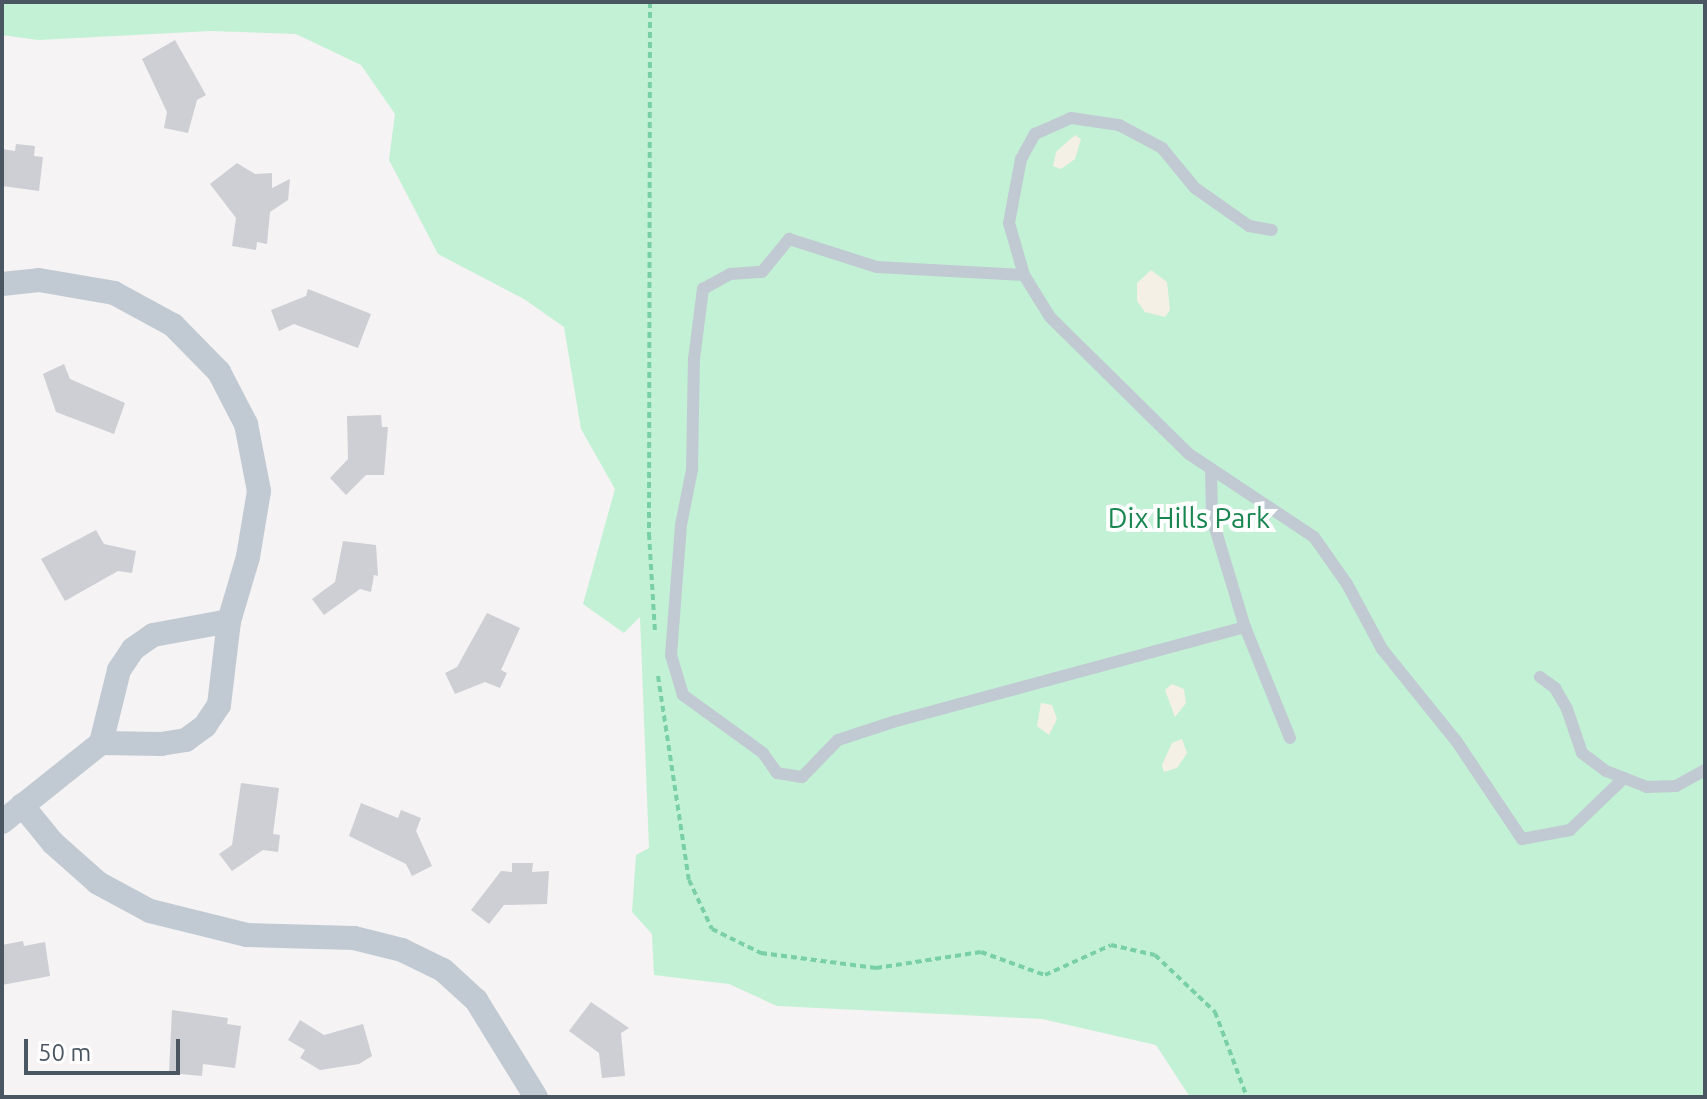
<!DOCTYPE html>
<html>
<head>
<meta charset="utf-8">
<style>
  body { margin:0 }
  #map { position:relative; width:1707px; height:1099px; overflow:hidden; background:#f5f3f3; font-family:Ubuntu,sans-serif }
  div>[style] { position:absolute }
  .green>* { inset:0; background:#c3f1d5 }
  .sand>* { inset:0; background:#f5f0e5 }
  .building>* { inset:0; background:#cdcfd5 }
  .path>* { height:4px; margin-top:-2px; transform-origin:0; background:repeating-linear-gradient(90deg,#7ad0a6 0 6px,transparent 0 10px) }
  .service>* { height:12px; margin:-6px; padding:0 6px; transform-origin:6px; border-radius:6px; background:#c1cad2 }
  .minor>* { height:24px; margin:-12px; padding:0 12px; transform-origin:12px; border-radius:12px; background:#c1cad2 }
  span { translate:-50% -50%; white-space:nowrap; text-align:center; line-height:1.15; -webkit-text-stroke:8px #fff; paint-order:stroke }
  .park-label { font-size:28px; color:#17864f }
  .frame { position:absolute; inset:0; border:4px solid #4a5661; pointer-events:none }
  .scale { position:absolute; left:24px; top:1039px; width:156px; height:36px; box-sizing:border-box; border:4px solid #4a5661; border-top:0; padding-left:10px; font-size:24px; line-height:28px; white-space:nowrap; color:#4a5661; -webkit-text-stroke:6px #fff; paint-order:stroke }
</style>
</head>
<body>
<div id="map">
  <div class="green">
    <div style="clip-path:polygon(2px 2px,1705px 2px,1705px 1097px,1190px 1097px,1156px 1045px,1042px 1019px,777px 1006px,729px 984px,654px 975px,652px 934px,632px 912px,636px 855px,649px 848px,640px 617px,624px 633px,583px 604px,615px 489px,581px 429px,564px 327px,524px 299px,438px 254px,389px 160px,395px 114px,361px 65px,296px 34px,211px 31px,38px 40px,2px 35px)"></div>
  </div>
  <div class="sand">
    <div style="clip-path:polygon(1075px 135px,1081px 139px,1075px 159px,1061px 169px,1053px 166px,1056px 152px)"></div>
    <div style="clip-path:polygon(1151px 270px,1167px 282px,1170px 310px,1165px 317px,1145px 312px,1137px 301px,1137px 283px)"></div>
    <div style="clip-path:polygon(1172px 684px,1184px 689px,1186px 703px,1175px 717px,1165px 690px)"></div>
    <div style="clip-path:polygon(1041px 703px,1052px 705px,1057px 719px,1049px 735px,1037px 726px)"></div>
    <div style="clip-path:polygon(1182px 739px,1187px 753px,1177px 768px,1164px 772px,1162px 765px,1172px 743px)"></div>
  </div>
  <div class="building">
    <div style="clip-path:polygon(175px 40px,206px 95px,197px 100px,188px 133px,164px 128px,167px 112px,142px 59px)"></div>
    <div style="clip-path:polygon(16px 144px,35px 146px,34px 156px,43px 157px,39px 191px,2px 186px,2px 149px,15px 151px)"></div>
    <div style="clip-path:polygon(237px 163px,255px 174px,272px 173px,272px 188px,290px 179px,288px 200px,270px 212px,267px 244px,257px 242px,256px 250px,232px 246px,236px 218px,210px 184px)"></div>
    <div style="clip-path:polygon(308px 289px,371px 314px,358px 348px,294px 324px,279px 331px,271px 310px,306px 296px)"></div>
    <div style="clip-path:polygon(64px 364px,70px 379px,125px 403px,114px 434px,56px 412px,43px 374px)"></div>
    <div style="clip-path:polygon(381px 415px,382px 427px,388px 427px,384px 475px,366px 475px,346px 495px,330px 478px,348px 459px,347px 416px)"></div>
    <div style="clip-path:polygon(96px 530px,104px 544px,136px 551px,132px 573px,118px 571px,65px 601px,41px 559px)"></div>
    <div style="clip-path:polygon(343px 541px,376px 545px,378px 576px,374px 575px,371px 592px,360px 589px,324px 615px,312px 599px,335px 582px)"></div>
    <div style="clip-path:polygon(487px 613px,520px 628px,501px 670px,507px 673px,500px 688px,485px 682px,455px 694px,445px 673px,457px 667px)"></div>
    <div style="clip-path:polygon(241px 783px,279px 788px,273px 834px,280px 835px,278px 852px,263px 850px,232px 871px,219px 854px,232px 845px)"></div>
    <div style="clip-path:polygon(361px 803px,398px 818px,401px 810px,421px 818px,416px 831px,432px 866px,412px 876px,406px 864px,349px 836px)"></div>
    <div style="clip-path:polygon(512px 863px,533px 863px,532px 872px,549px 871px,547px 904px,504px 905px,489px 924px,471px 910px,501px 871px,512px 872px)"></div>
    <div style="clip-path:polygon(23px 941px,24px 946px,45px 942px,50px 976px,2px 985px,2px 945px)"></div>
    <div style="clip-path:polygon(591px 1002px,629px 1028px,621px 1033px,625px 1076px,602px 1078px,599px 1053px,569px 1031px)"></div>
    <div style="clip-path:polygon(172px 1010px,228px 1018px,227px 1024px,241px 1026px,235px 1068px,203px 1064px,202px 1076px,169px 1073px)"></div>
    <div style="clip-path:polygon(300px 1020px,324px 1035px,363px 1024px,372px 1056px,359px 1064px,320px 1070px,300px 1058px,305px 1050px,288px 1040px)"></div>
  </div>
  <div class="path">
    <div style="left:650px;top:2px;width:532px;rotate:90.11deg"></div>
    <div style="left:649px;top:534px;width:97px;rotate:86.5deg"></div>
    <div style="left:658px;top:676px;width:206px;rotate:81.4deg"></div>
    <div style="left:689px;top:880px;width:54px;rotate:64.9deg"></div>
    <div style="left:712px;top:929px;width:55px;rotate:26.1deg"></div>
    <div style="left:761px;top:953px;width:116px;rotate:7.4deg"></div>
    <div style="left:876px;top:968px;width:106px;rotate:-8.7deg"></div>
    <div style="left:981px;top:952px;width:68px;rotate:19.8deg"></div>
    <div style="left:1045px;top:975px;width:72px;rotate:-24.4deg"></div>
    <div style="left:1111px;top:945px;width:45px;rotate:12.8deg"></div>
    <div style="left:1155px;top:955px;width:83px;rotate:43.5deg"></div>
    <div style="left:1215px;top:1012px;width:91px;rotate:69.4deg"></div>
  </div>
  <div class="service">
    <div style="left:1024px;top:275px;width:54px;rotate:-106.1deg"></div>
    <div style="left:1009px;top:223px;width:65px;rotate:-79.4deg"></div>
    <div style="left:1021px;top:159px;width:29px;rotate:-61deg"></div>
    <div style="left:1035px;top:134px;width:39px;rotate:-24deg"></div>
    <div style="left:1071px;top:118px;width:49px;rotate:8.3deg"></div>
    <div style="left:1119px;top:125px;width:49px;rotate:28.1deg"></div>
    <div style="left:1162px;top:148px;width:52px;rotate:50.5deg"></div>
    <div style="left:1195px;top:188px;width:66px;rotate:35.1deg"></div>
    <div style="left:1249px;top:226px;width:23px;rotate:10deg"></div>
    <div style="left:1211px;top:469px;width:49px;rotate:88.8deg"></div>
    <div style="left:1212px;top:518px;width:114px;rotate:73.2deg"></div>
    <div style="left:1540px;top:677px;width:19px;rotate:36deg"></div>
    <div style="left:1555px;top:688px;width:24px;rotate:60deg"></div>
    <div style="left:1567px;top:709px;width:46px;rotate:71.2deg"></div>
    <div style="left:1582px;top:753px;width:30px;rotate:37deg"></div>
    <div style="left:1606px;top:771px;width:44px;rotate:21.3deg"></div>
    <div style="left:1647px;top:787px;width:29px;rotate:-2deg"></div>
    <div style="left:1676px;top:786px;width:33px;rotate:-29deg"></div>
    <div style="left:1290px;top:738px;width:120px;rotate:-112.1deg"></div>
    <div style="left:1245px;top:627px;width:361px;rotate:164.9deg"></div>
    <div style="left:896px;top:721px;width:61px;rotate:161.9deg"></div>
    <div style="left:838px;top:740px;width:52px;rotate:134.2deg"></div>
    <div style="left:802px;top:777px;width:25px;rotate:-171deg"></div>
    <div style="left:777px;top:773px;width:24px;rotate:-125deg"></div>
    <div style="left:763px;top:753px;width:99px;rotate:-144.1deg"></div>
    <div style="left:683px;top:695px;width:42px;rotate:-106.7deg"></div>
    <div style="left:671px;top:655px;width:130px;rotate:-85.6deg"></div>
    <div style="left:681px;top:525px;width:56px;rotate:-78.7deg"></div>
    <div style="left:692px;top:470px;width:111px;rotate:-89deg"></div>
    <div style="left:694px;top:359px;width:71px;rotate:-82.7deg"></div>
    <div style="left:703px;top:289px;width:31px;rotate:-29deg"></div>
    <div style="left:730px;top:274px;width:32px;rotate:-4deg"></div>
    <div style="left:762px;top:272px;width:43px;rotate:-50.7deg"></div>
    <div style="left:789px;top:239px;width:92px;rotate:17.7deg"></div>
    <div style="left:877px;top:267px;width:147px;rotate:3.1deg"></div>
    <div style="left:1024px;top:275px;width:49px;rotate:58.2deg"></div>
    <div style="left:1050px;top:317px;width:195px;rotate:44.6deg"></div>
    <div style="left:1189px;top:454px;width:150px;rotate:33.6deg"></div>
    <div style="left:1314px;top:537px;width:57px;rotate:54.9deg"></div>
    <div style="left:1347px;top:584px;width:74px;rotate:61.7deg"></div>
    <div style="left:1382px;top:649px;width:119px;rotate:51.1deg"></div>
    <div style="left:1457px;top:742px;width:117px;rotate:56.2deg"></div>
    <div style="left:1522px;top:839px;width:49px;rotate:-10.6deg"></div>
    <div style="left:1570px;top:830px;width:75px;rotate:-43.9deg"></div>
  </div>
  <div class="minor">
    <div style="left:2px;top:284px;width:37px;rotate:-6deg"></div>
    <div style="left:39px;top:280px;width:76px;rotate:9.8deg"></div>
    <div style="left:114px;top:293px;width:67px;rotate:28.5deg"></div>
    <div style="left:173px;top:325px;width:66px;rotate:45.6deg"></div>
    <div style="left:219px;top:372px;width:59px;rotate:62.6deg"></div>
    <div style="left:246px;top:424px;width:68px;rotate:79deg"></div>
    <div style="left:259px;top:491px;width:67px;rotate:99.5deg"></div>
    <div style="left:248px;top:557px;width:67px;rotate:106.5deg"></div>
    <div style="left:22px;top:805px;width:49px;rotate:50.8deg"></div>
    <div style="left:53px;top:843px;width:60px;rotate:41.6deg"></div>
    <div style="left:98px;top:883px;width:59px;rotate:28.3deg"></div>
    <div style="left:150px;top:911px;width:100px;rotate:13.9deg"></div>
    <div style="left:247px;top:935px;width:107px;rotate:1.6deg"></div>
    <div style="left:354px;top:938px;width:49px;rotate:14deg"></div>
    <div style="left:402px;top:950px;width:46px;rotate:26deg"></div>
    <div style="left:443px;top:970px;width:45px;rotate:42.3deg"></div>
    <div style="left:476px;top:1000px;width:114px;rotate:58.3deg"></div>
    <div style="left:2px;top:822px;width:127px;rotate:-38.6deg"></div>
    <div style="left:101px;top:743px;width:75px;rotate:-76.1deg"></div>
    <div style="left:119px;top:670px;width:25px;rotate:-56deg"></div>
    <div style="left:133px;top:649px;width:24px;rotate:-35deg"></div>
    <div style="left:153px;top:635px;width:77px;rotate:-10.4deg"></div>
    <div style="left:229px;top:621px;width:85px;rotate:96.8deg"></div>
    <div style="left:219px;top:705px;width:25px;rotate:124deg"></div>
    <div style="left:205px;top:726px;width:24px;rotate:144deg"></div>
    <div style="left:186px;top:740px;width:24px;rotate:171deg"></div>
    <div style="left:162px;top:744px;width:61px;rotate:-179.1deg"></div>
  </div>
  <div class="park-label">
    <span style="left:1189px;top:518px">Dix Hills Park</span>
  </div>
  <div class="frame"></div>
  <div class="scale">50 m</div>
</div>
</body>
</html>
